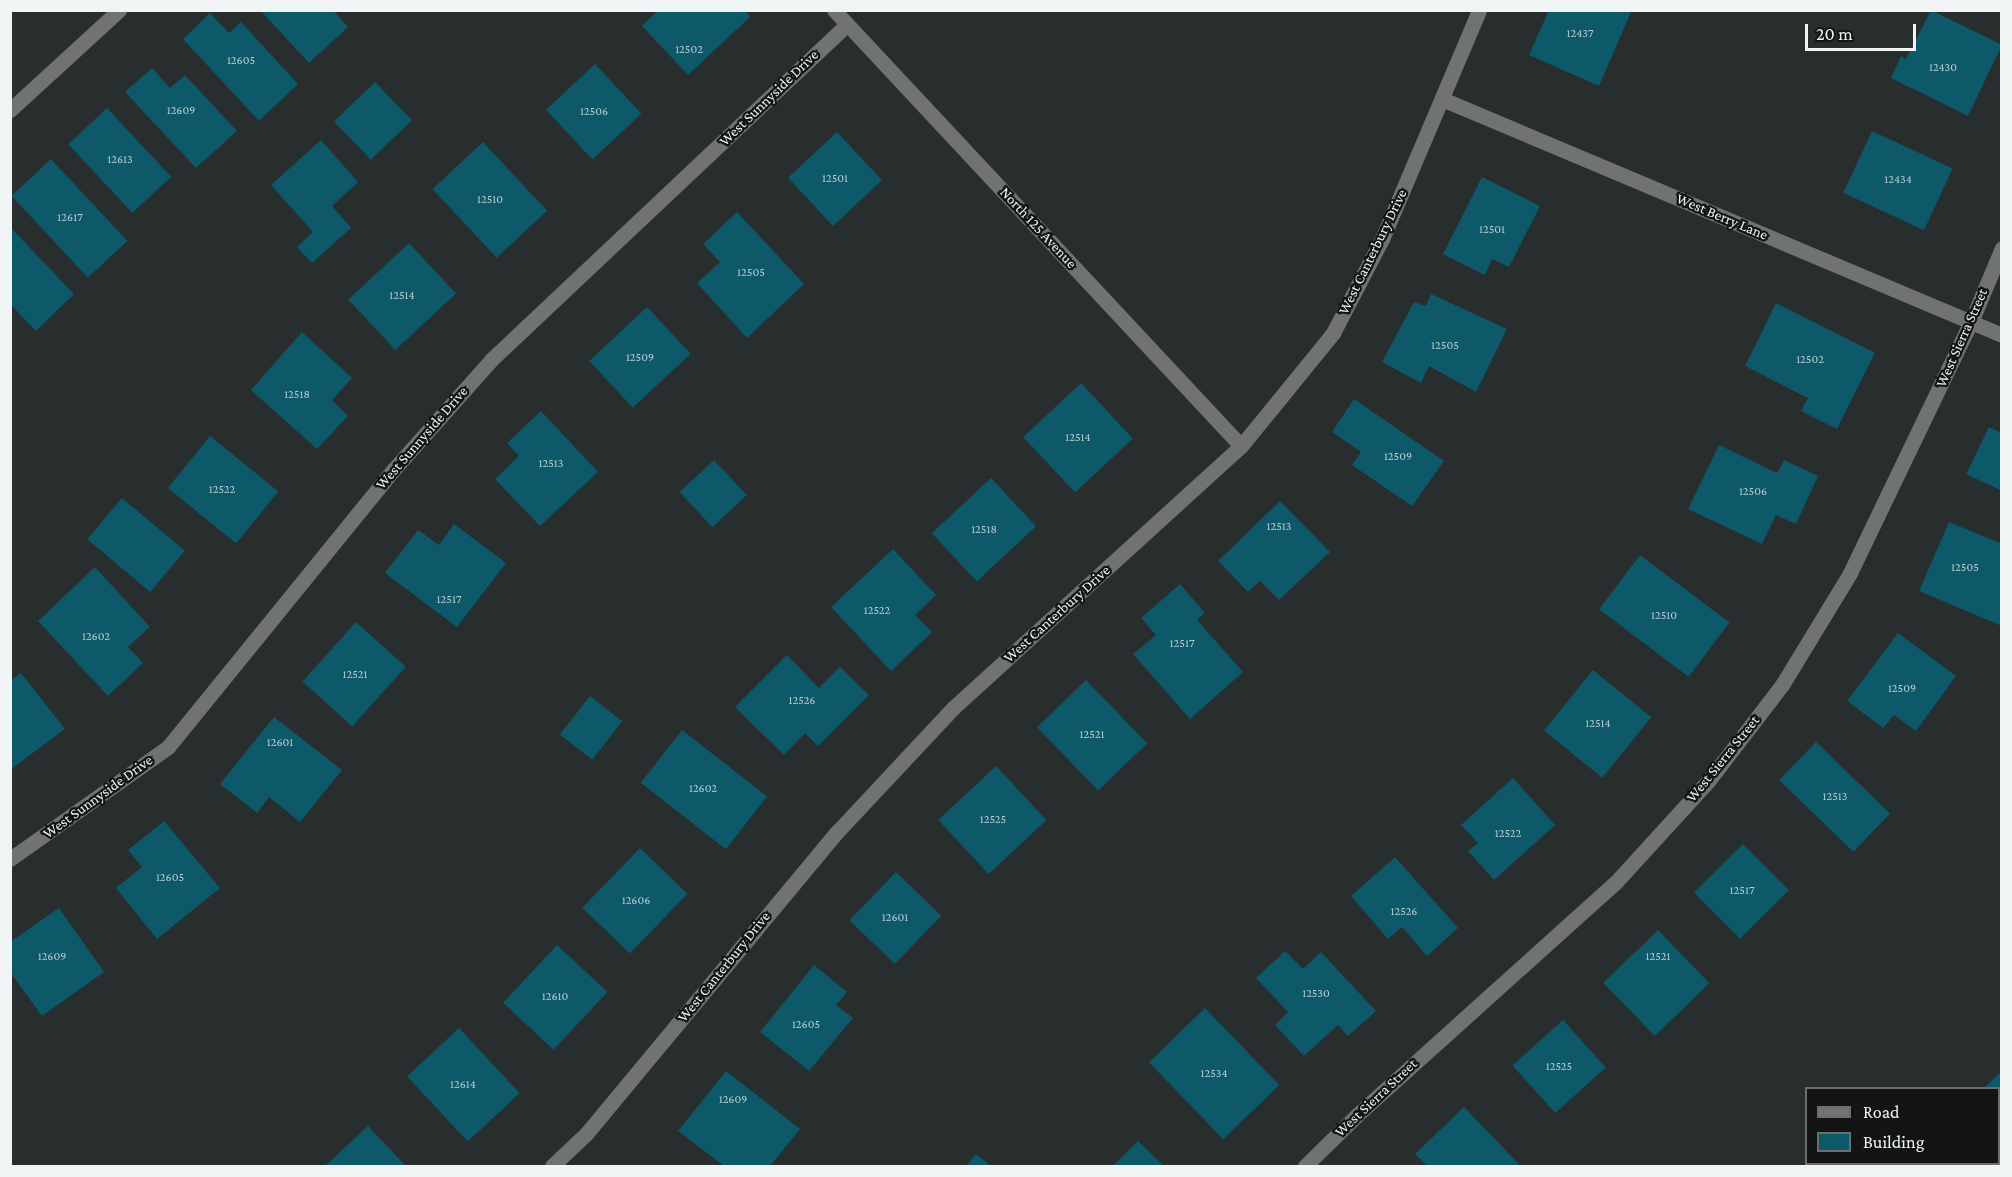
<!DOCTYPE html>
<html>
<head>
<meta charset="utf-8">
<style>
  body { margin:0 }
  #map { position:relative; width:2012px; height:1177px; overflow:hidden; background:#282d2d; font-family:"Crimson Pro",serif }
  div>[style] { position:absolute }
  .building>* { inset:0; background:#0d5869; transform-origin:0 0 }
  .minor>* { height:15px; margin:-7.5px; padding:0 7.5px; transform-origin:7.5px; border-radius:7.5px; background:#717372 }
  span { translate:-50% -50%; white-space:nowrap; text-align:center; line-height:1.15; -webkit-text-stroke:4.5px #131515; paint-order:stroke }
  .number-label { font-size:12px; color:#b8cdd1 }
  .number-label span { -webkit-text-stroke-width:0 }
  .street-label { font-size:15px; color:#f1f4f4 }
  .frame { position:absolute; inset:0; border:12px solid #f1f4f4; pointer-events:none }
  .legend { position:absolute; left:1805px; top:1087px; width:195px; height:78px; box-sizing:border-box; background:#131515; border:2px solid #6c6e6e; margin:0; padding:8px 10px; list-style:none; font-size:18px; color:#f1f4f4 }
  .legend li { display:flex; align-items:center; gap:12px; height:30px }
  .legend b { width:30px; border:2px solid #6c6e6e }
  .scale { position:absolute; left:1805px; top:24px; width:111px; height:27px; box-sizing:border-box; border:3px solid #f1f4f4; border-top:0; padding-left:8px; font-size:18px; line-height:21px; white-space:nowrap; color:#f1f4f4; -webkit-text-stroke:4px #131515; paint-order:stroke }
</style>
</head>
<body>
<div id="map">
  <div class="building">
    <div style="clip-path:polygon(260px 10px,333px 10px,348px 27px,309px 63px)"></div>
    <div style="clip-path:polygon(658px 10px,745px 10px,750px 17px,688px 75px,642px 26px)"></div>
    <div style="clip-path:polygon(1549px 10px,1631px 12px,1599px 86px,1529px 55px)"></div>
    <div style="clip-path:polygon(1931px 10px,2002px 45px,1968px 116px,1891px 78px,1901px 56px,1906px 59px)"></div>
    <div style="clip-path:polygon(210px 13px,229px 33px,241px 22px,298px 84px,259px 121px,183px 39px)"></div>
    <div style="left:595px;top:64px;width:68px;height:67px;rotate:47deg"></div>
    <div style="clip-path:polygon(152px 68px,170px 88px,185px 75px,237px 131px,196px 168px,125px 92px)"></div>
    <div style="left:375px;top:82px;width:53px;height:57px;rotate:46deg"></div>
    <div style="left:107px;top:108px;width:94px;height:53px;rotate:47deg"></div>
    <div style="left:1872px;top:131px;width:89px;height:68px;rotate:25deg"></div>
    <div style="left:837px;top:132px;width:66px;height:67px;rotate:47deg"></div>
    <div style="clip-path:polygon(321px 140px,358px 182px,332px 206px,351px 228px,312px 263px,297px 247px,313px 232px,271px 185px)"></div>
    <div style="left:483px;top:142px;width:94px;height:69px;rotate:47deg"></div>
    <div style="left:51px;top:159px;width:112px;height:54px;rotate:47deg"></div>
    <div style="clip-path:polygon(1482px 177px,1540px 206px,1509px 267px,1492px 259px,1485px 275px,1443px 254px)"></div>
    <div style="clip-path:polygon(737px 212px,804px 284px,747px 338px,697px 283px,720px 262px,703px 244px)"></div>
    <div style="clip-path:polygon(12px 229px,74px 294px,36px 331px,10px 304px)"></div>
    <div style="left:409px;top:243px;width:69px;height:83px;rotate:47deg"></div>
    <div style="clip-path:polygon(1431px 294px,1507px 329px,1476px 392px,1429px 366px,1421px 383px,1382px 362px,1414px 302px,1426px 306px)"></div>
    <div style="clip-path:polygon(1776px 303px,1875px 353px,1837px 429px,1801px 411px,1808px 398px,1745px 366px)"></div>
    <div style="left:647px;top:307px;width:64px;height:79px;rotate:47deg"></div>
    <div style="clip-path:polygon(302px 332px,352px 378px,332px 400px,348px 416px,317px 449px,251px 390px)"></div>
    <div style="left:1081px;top:383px;width:76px;height:79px;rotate:47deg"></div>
    <div style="clip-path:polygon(1354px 399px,1444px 461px,1412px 506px,1352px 465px,1361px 452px,1332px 432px)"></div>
    <div style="clip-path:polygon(541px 411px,598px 472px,540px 526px,495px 479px,519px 456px,507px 443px)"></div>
    <div style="clip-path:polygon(1989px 427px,2002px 433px,2002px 491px,1966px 474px)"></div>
    <div style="left:210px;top:436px;width:88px;height:67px;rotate:39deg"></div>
    <div style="clip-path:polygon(1719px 445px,1777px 473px,1784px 460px,1818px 476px,1796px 524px,1776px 515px,1762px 544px,1688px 509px)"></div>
    <div style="left:714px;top:460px;width:48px;height:47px;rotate:47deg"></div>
    <div style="left:991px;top:478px;width:66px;height:81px;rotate:47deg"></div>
    <div style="left:122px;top:498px;width:82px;height:54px;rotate:40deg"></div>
    <div style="clip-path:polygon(1280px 501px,1330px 552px,1279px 600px,1260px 581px,1248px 592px,1218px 561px)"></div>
    <div style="clip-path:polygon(1949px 522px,2002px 544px,2002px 626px,1919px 591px)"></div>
    <div style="clip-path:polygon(454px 524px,506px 563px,457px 627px,385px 573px,418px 530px,439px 545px)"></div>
    <div style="clip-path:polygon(893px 549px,936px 595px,915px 615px,932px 632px,891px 671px,831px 607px)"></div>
    <div style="left:1640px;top:555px;width:112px;height:68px;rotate:37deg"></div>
    <div style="clip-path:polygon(95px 567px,150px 627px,128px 647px,143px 663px,108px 696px,38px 621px)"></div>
    <div style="clip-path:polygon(1180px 584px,1205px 613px,1197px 620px,1243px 672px,1190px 719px,1133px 654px,1156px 635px,1141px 618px)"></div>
    <div style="left:356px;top:622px;width:67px;height:80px;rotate:42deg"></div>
    <div style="clip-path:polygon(1898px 633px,1956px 676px,1916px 731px,1894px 715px,1883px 728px,1847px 701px)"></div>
    <div style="clip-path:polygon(787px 655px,819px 688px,840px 667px,869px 695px,818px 746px,805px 733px,784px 755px,735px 707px)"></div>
    <div style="left:1593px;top:670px;width:75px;height:78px;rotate:39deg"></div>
    <div style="clip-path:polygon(21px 673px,65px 729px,10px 770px,10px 681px)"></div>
    <div style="left:1086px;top:680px;width:88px;height:68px;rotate:46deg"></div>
    <div style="left:590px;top:696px;width:41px;height:49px;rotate:38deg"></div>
    <div style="clip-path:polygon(274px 717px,342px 770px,300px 822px,269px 797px,257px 813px,220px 784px)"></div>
    <div style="left:682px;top:730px;width:108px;height:67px;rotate:38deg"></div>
    <div style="left:1816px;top:742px;width:103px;height:53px;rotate:44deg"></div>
    <div style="left:996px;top:766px;width:74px;height:79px;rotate:47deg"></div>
    <div style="clip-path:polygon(1513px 778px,1555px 825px,1494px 880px,1468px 851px,1478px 843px,1461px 825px)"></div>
    <div style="clip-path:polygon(164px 821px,220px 888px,157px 939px,116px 888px,142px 867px,128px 850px)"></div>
    <div style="left:1743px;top:844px;width:65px;height:69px;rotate:45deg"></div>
    <div style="left:640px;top:848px;width:66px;height:83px;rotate:44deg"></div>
    <div style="clip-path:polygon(1395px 857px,1458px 928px,1427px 956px,1402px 927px,1388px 939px,1351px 896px)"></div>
    <div style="left:896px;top:872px;width:63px;height:67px;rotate:44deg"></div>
    <div style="clip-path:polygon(59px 908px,104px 972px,42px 1016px,10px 972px,10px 942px)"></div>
    <div style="left:1658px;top:930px;width:74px;height:76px;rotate:46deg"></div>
    <div style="left:557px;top:945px;width:69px;height:79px;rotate:43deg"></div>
    <div style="clip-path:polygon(1285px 951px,1303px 969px,1321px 952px,1376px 1011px,1348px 1036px,1338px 1025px,1304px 1056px,1275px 1025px,1288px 1012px,1256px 978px)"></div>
    <div style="clip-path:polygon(814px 965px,847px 992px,836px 1005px,853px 1018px,809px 1071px,760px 1032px)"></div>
    <div style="left:1205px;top:1008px;width:107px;height:78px;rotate:46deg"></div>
    <div style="left:1563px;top:1020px;width:64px;height:68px;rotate:48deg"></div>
    <div style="left:459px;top:1028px;width:89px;height:71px;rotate:47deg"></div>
    <div style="clip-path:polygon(726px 1071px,800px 1129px,770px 1166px,724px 1166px,678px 1131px)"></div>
    <div style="clip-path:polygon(2002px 1071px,2002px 1135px,1998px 1088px,1984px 1088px)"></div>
    <div style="clip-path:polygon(1464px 1107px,1519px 1164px,1517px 1166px,1427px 1166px,1415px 1154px)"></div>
    <div style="clip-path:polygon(368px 1126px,406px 1166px,325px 1166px)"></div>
    <div style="clip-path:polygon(1138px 1141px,1164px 1166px,1113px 1166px)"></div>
    <div style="clip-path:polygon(976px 1154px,991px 1166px,966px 1166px)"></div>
  </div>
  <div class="minor">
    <div style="left:834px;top:10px;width:596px;rotate:46.97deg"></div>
    <div style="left:1442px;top:99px;width:608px;rotate:22.85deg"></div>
    <div style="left:10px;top:110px;width:148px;rotate:-42.5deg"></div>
    <div style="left:10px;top:859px;width:194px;rotate:-35.3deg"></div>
    <div style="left:168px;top:747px;width:358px;rotate:-50.9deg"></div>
    <div style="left:394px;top:469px;width:147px;rotate:-48.3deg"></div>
    <div style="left:492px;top:359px;width:488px;rotate:-43.3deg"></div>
    <div style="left:552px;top:1166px;width:47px;rotate:-43.3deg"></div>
    <div style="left:586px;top:1134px;width:393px;rotate:-50.3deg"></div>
    <div style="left:837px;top:832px;width:170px;rotate:-46.9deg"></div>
    <div style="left:953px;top:708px;width:389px;rotate:-42.3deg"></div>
    <div style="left:1241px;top:446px;width:146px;rotate:-50.8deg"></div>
    <div style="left:1333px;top:333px;width:106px;rotate:-62.5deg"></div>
    <div style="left:1382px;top:239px;width:249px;rotate:-67deg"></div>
    <div style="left:1305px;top:1166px;width:73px;rotate:-44.4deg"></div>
    <div style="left:1357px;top:1115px;width:347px;rotate:-42deg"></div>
    <div style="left:1615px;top:883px;width:139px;rotate:-47.6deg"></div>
    <div style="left:1709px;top:780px;width:120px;rotate:-52.5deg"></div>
    <div style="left:1782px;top:685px;width:131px;rotate:-58.7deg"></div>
    <div style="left:1850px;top:573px;width:279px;rotate:-64.3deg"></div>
    <div style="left:1971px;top:322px;width:80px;rotate:-67.3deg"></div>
  </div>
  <div class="number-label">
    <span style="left:1580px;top:34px">12437</span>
    <span style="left:689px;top:50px">12502</span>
    <span style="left:241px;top:61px">12605</span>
    <span style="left:1943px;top:68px">12430</span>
    <span style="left:181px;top:111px">12609</span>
    <span style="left:594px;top:112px">12506</span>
    <span style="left:120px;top:160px">12613</span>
    <span style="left:835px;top:179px">12501</span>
    <span style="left:1898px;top:180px">12434</span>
    <span style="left:490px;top:200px">12510</span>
    <span style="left:70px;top:218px">12617</span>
    <span style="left:1492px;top:230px">12501</span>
    <span style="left:751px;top:273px">12505</span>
    <span style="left:402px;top:296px">12514</span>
    <span style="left:1445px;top:346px">12505</span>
    <span style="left:640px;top:358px">12509</span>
    <span style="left:1810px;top:360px">12502</span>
    <span style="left:297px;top:395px">12518</span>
    <span style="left:1078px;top:438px">12514</span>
    <span style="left:1398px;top:457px">12509</span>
    <span style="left:551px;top:464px">12513</span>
    <span style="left:222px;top:490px">12522</span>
    <span style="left:1753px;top:492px">12506</span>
    <span style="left:1279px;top:527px">12513</span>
    <span style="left:984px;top:530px">12518</span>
    <span style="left:1965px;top:568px">12505</span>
    <span style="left:449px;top:600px">12517</span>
    <span style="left:877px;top:611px">12522</span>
    <span style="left:1664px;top:616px">12510</span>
    <span style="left:96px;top:637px">12602</span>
    <span style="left:1182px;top:644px">12517</span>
    <span style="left:355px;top:675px">12521</span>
    <span style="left:1902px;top:689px">12509</span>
    <span style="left:802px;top:701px">12526</span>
    <span style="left:1598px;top:724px">12514</span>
    <span style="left:1092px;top:735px">12521</span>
    <span style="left:280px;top:743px">12601</span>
    <span style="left:703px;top:789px">12602</span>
    <span style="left:1835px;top:797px">12513</span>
    <span style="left:993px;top:820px">12525</span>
    <span style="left:1508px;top:834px">12522</span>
    <span style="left:170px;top:878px">12605</span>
    <span style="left:1742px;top:891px">12517</span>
    <span style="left:636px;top:901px">12606</span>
    <span style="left:1404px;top:912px">12526</span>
    <span style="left:895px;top:918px">12601</span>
    <span style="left:52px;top:957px">12609</span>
    <span style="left:1658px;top:957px">12521</span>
    <span style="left:1316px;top:994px">12530</span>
    <span style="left:555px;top:997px">12610</span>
    <span style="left:806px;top:1025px">12605</span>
    <span style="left:1559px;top:1067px">12525</span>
    <span style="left:1214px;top:1074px">12534</span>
    <span style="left:463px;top:1085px">12614</span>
    <span style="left:733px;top:1100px">12609</span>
  </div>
  <div class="street-label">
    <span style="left:769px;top:98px;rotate:-44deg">West Sunnyside Drive</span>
    <span style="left:1722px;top:217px;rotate:23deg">West Berry Lane</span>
    <span style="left:1038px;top:228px;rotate:47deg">North 125 Avenue</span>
    <span style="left:1373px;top:252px;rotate:-64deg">West Canterbury Drive</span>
    <span style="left:1962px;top:338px;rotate:-66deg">West Sierra Street</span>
    <span style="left:422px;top:438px;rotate:-49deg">West Sunnyside Drive</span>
    <span style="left:1057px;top:614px;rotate:-42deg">West Canterbury Drive</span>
    <span style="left:1723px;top:759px;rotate:-51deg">West Sierra Street</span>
    <span style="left:98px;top:797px;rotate:-36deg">West Sunnyside Drive</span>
    <span style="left:724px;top:967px;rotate:-51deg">West Canterbury Drive</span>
    <span style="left:1376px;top:1098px;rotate:-43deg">West Sierra Street</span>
  </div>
  <div class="frame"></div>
  <ul class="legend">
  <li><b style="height:8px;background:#717372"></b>Road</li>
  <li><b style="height:16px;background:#0d5869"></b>Building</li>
  </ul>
  <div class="scale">20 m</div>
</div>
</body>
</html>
